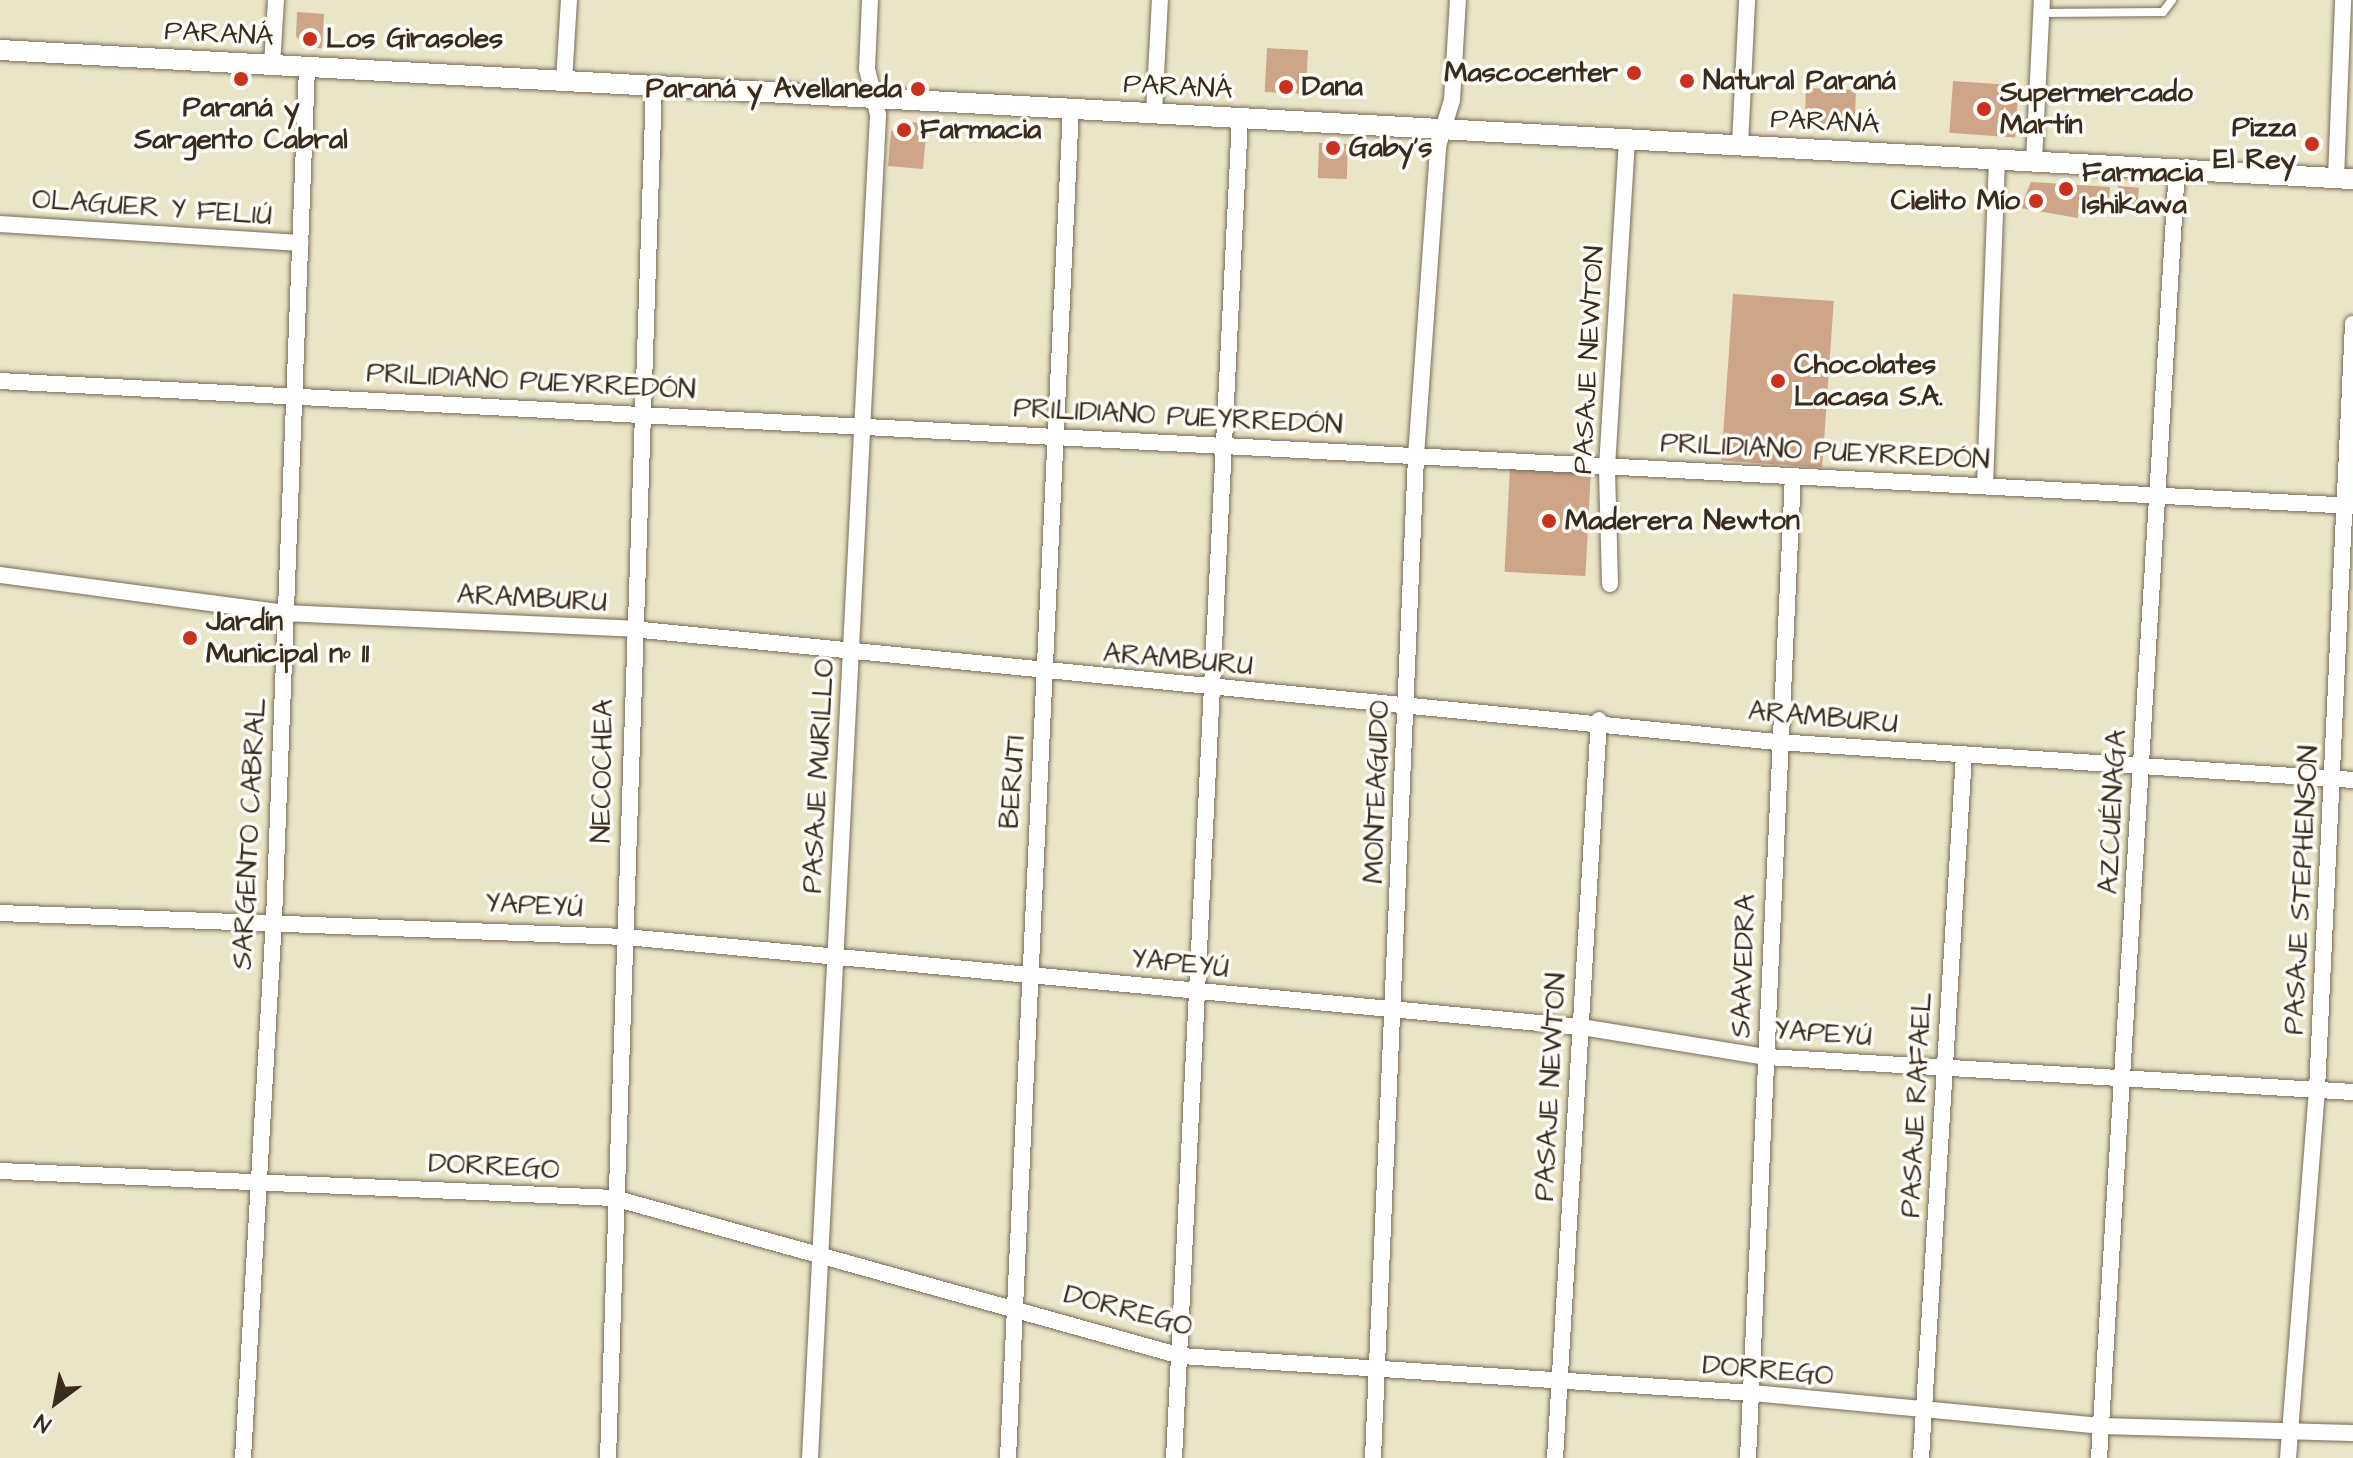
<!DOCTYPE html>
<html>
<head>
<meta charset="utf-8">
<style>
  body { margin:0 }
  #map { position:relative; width:2353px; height:1458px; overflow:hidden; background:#eae5c6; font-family:"Architects Daughter",sans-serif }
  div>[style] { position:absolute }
  .building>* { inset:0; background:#cea586; transform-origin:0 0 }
  .roads { filter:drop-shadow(0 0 2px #786b59) drop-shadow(0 0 2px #786b59) }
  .service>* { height:8px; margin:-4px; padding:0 4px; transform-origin:4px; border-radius:4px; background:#fff }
  .minor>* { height:16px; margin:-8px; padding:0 8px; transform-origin:8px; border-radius:8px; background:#fff }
  .tertiary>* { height:20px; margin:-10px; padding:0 10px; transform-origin:10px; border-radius:10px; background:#fff }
  .dots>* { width:22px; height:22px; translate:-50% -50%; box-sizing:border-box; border:4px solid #fdfcf7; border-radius:50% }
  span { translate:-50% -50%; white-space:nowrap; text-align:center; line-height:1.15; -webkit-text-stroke:7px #fdfcf7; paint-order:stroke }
  .street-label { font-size:28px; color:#3b2a1e }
  .poi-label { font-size:28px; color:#3b2a1e; font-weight:700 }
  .left { translate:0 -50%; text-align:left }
  .right { translate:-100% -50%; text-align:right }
  .north { position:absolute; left:16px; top:1362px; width:80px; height:80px; -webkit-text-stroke:6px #fdfcf7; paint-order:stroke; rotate:212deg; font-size:22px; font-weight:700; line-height:32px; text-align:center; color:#3b2a1e }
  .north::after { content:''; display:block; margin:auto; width:28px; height:36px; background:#3b2a1e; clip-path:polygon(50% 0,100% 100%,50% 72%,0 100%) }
</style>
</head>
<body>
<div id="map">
  <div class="building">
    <div style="clip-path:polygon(297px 12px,324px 14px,322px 48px,306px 48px,296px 36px)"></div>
    <div style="left:1267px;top:48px;width:41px;height:44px;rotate:3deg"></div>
    <div style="left:1953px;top:81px;width:66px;height:52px;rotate:4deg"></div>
    <div style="left:1806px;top:88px;width:50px;height:35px;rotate:2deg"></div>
    <div style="clip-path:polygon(902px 121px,927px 124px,923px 169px,888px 166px,891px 132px)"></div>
    <div style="left:1319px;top:143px;width:29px;height:35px;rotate:2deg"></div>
    <div style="clip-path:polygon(2031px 182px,2110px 187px,2108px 211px,2078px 209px,2078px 218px,2020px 208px)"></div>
    <div style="left:2118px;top:186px;width:21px;height:24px;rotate:5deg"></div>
    <div style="left:1733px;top:294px;width:101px;height:167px;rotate:4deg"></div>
    <div style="left:1510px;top:467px;width:81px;height:105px;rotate:3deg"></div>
  </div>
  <div class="roads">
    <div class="service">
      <div style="left:2042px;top:13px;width:121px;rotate:-0.5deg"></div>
      <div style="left:2163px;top:12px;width:15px;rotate:-53deg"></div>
    </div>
    <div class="minor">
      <div style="left:272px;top:65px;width:65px;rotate:-86.5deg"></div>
      <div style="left:564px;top:81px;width:81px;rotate:-86.5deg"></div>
      <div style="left:1154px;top:113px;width:113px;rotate:-87deg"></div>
      <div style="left:1740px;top:145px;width:145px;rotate:-87.2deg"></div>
      <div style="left:2034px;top:161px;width:161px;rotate:-87.2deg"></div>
      <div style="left:2336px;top:178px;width:178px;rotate:-87.7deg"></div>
      <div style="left:0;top:224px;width:301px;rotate:3.6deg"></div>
      <div style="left:0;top:381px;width:2356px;rotate:3.04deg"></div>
      <div style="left:1985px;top:486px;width:327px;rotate:-87.9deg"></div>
      <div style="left:0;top:575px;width:289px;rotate:7.6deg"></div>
      <div style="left:286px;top:613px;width:346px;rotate:2.6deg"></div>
      <div style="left:632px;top:629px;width:1151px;rotate:5.64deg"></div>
      <div style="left:1777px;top:742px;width:577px;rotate:3.77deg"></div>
      <div style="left:1610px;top:584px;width:117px;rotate:-91.5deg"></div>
      <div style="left:1607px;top:467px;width:329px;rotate:-86.5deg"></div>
      <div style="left:0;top:913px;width:626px;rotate:2.2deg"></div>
      <div style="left:626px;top:937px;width:959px;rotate:5.38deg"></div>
      <div style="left:1581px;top:1027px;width:188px;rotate:9.2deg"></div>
      <div style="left:1767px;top:1057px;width:587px;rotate:3.42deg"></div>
      <div style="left:0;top:1171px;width:615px;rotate:2.52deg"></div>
      <div style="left:614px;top:1198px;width:589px;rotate:15.57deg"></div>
      <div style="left:1181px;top:1356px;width:573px;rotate:3.7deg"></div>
      <div style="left:1753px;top:1393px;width:349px;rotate:5.4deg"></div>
      <div style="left:2100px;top:1426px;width:253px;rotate:1.6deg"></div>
      <div style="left:243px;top:1458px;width:540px;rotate:-86.71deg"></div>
      <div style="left:274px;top:919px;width:853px;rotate:-87.78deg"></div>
      <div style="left:608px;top:1458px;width:1373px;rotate:-88.08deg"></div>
      <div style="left:810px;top:1458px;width:1345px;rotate:-87.1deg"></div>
      <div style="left:878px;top:115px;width:47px;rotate:-103.4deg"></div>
      <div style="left:867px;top:69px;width:69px;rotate:-87.5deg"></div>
      <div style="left:1008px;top:1458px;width:1350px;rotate:-87.33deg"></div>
      <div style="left:1174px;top:1458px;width:1342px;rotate:-87.18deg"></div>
      <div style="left:1373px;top:1458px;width:1003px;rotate:-87.54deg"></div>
      <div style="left:1416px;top:456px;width:311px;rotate:-85.9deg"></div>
      <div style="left:1438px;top:146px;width:48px;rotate:-73.1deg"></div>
      <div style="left:1452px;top:100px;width:100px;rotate:-86.6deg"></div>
      <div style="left:1555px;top:1458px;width:739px;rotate:-86.59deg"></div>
      <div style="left:1748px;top:1458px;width:983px;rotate:-87.38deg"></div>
      <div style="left:1921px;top:1458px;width:704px;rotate:-86.5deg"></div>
      <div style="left:2099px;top:1458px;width:1291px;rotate:-86.54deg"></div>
      <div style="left:2288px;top:1458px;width:369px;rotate:-85.5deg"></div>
      <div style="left:2317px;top:1090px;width:767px;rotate:-87.31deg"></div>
    </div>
    <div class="tertiary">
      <div style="left:0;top:50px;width:2357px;rotate:3.14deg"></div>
    </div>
  </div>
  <div class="dots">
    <div style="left:310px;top:39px;background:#c8321e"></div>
    <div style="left:1634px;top:73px;background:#c8321e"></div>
    <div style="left:241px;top:79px;background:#c8321e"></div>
    <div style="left:1687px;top:81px;background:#c8321e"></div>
    <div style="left:1286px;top:87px;background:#c8321e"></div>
    <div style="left:918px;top:89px;background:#c8321e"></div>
    <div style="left:1984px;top:109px;background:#c8321e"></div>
    <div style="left:904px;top:130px;background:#c8321e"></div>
    <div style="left:2312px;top:144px;background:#c8321e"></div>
    <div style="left:1333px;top:148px;background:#c8321e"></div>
    <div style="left:2066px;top:189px;background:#c8321e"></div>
    <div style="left:2036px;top:201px;background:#c8321e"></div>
    <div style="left:1778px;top:381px;background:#c8321e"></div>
    <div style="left:1549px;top:521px;background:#c8321e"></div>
    <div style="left:190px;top:638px;background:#c8321e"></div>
  </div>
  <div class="street-label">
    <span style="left:219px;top:34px;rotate:3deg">PARANÁ</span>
    <span style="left:1178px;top:87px;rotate:3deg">PARANÁ</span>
    <span style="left:1825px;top:122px;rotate:3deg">PARANÁ</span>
    <span style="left:152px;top:208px;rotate:4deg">OLAGUER Y FELIÚ</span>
    <span style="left:1589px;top:360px;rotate:-87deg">PASAJE NEWTON</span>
    <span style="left:531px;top:382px;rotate:3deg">PRILIDIANO PUEYRREDÓN</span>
    <span style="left:1178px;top:417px;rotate:3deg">PRILIDIANO PUEYRREDÓN</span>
    <span style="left:1825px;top:452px;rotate:3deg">PRILIDIANO PUEYRREDÓN</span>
    <span style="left:532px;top:599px;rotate:3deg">ARAMBURU</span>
    <span style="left:1178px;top:660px;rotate:5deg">ARAMBURU</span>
    <span style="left:1823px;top:718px;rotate:5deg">ARAMBURU</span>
    <span style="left:603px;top:771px;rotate:-89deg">NECOCHEA</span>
    <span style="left:819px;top:776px;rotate:-87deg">PASAJE MURILLO</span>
    <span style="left:1013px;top:782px;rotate:-86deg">BERUTI</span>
    <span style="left:1377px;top:792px;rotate:-88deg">MONTEAGUDO</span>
    <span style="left:2113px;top:812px;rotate:-87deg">AZCUÉNAGA</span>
    <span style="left:250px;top:834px;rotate:-87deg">SARGENTO CABRAL</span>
    <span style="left:2302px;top:890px;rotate:-87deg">PASAJE STEPHENSON</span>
    <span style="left:534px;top:906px;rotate:3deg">YAPEYÚ</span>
    <span style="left:1180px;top:964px;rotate:6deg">YAPEYÚ</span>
    <span style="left:1744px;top:966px;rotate:-88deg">SAAVEDRA</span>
    <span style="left:1823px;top:1034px;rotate:4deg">YAPEYÚ</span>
    <span style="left:1551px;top:1087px;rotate:-87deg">PASAJE NEWTON</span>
    <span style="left:1917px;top:1105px;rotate:-87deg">PASAJE RAFAEL</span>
    <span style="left:494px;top:1167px;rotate:3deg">DORREGO</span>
    <span style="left:1128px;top:1311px;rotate:15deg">DORREGO</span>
    <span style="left:1768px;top:1371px;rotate:5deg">DORREGO</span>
  </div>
  <div class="poi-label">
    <span class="left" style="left:326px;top:39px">Los Girasoles</span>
    <span class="right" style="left:1618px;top:73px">Mascocenter</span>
    <span class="left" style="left:1703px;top:81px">Natural Paraná</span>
    <span class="left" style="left:1302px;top:87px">Dana</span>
    <span class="right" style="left:902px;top:89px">Paraná y Avellaneda</span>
    <span class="left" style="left:2000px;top:109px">Supermercado<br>Martín</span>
    <span style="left:241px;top:124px">Paraná y<br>Sargento Cabral</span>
    <span class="right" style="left:2296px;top:144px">Pizza<br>El Rey</span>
    <span class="left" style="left:920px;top:130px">Farmacia</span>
    <span class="left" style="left:1349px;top:148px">Gaby's</span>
    <span class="left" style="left:2082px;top:189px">Farmacia<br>Ishikawa</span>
    <span class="right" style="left:2020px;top:201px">Cielito Mío</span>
    <span class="left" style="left:1794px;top:381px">Chocolates<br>Lacasa S.A.</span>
    <span class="left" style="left:1565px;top:521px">Maderera Newton</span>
    <span class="left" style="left:206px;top:638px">Jardín<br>Municipal nº 11</span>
  </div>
  <div class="north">N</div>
</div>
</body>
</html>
